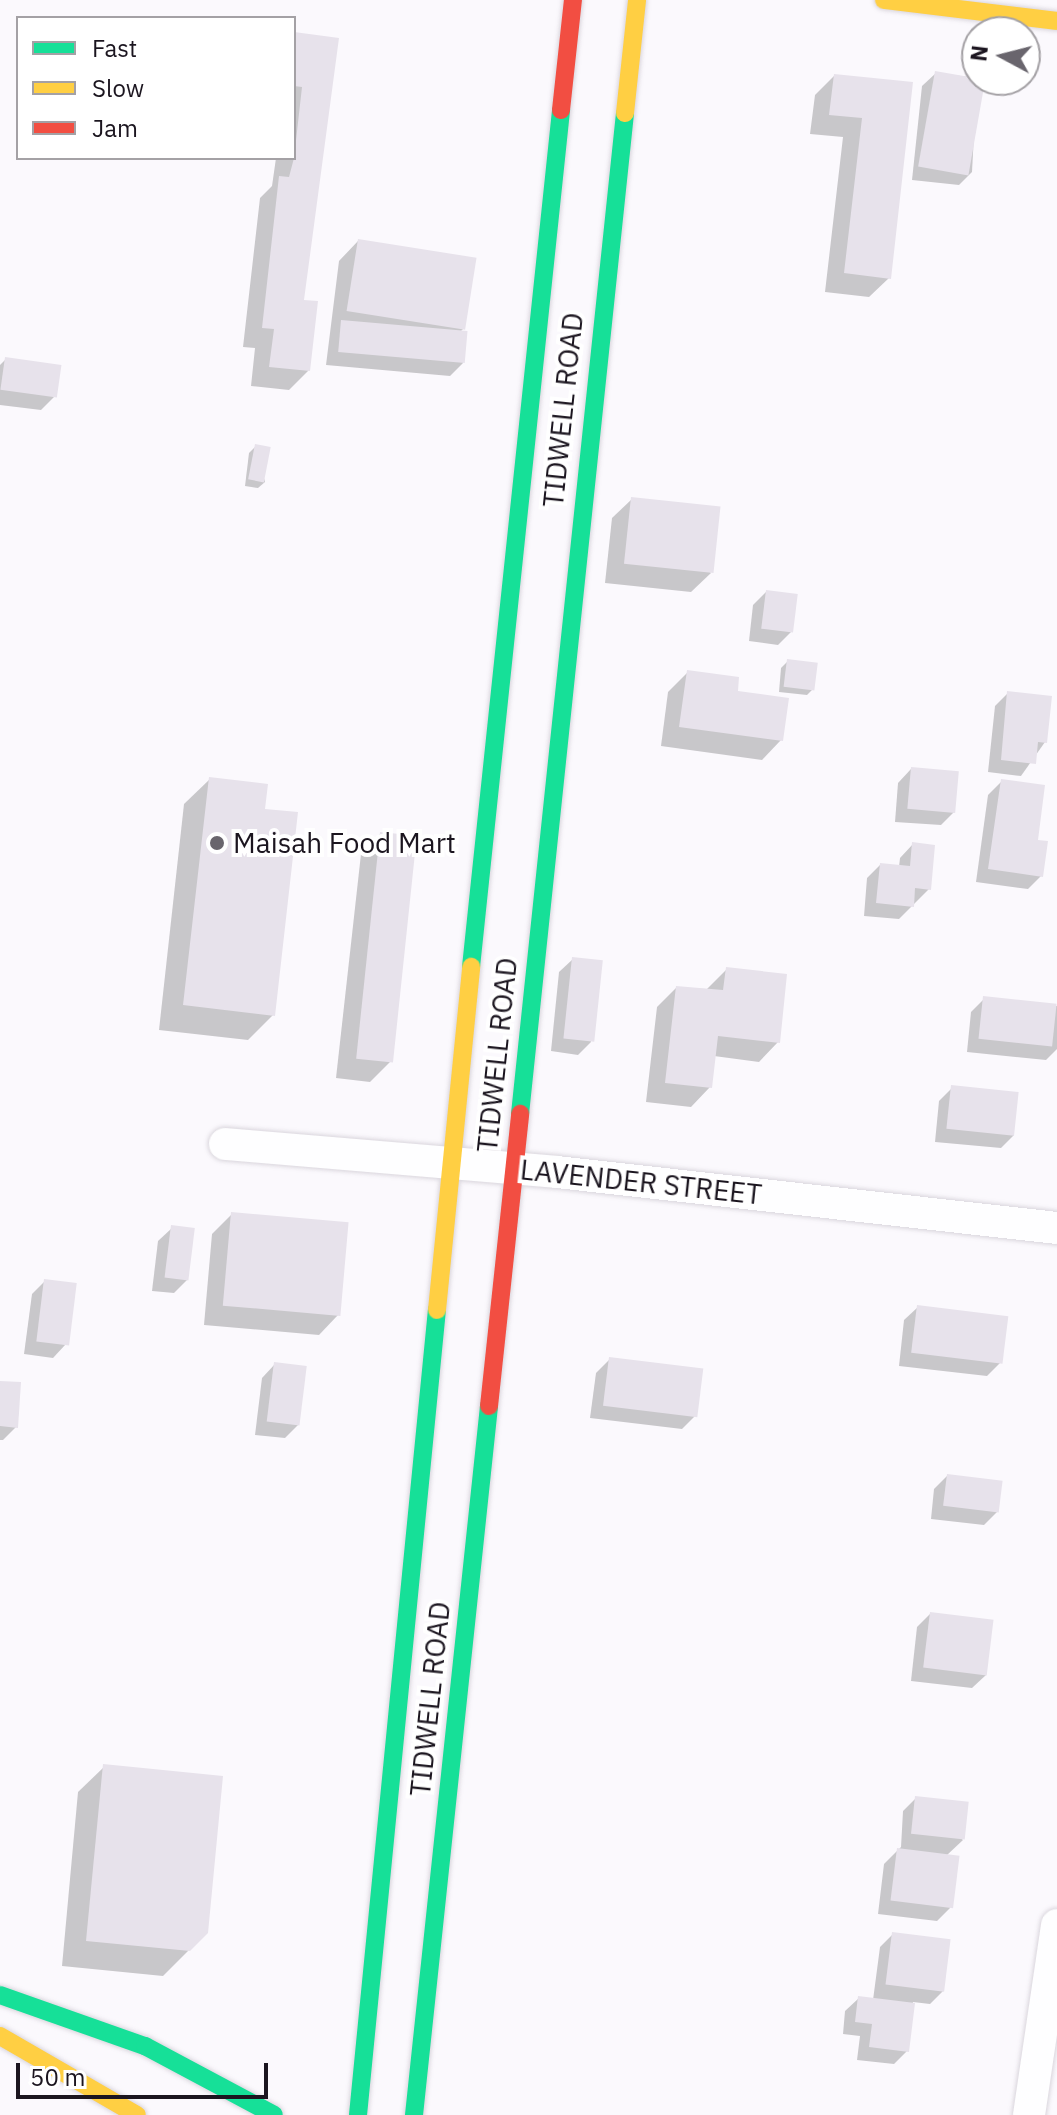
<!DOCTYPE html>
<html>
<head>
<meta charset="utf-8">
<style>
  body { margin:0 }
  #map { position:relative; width:1057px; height:2115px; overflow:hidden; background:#fbf9fd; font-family:"IBM Plex Sans",sans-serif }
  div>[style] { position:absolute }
  .shadow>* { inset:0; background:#0003 }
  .building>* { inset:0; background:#e7e2eb; transform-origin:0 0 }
  .roads { filter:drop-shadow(0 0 2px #dad6dd) drop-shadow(0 0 2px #dad6dd) }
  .street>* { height:32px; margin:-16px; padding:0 16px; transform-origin:16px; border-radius:16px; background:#fefeff }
  .fast>* { height:18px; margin:-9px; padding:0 9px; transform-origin:9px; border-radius:9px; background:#16e098 }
  .slow>* { height:18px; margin:-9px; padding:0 9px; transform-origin:9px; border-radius:9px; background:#ffcf43 }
  .jam>* { height:18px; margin:-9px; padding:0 9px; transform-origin:9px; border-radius:9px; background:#f24e42 }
  .dots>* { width:22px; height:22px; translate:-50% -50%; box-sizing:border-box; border:4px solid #fff; border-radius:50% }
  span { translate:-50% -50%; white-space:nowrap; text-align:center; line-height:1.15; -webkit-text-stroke:8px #fff; paint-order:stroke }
  .street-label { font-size:28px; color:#1b151f }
  .poi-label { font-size:28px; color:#1b151f }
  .left { translate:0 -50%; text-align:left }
  .legend { position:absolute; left:16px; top:16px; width:280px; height:144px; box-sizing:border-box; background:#fff; border:2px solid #a4a1a5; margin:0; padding:10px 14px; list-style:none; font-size:24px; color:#1b151f }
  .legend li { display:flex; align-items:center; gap:16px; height:40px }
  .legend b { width:40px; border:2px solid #a4a1a5 }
  .north { position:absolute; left:961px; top:16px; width:80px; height:80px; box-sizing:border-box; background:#fff; border:2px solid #a4a1a5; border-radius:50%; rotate:277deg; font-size:22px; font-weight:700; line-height:32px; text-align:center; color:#1b151f }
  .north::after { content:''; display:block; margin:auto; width:28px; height:36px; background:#69656d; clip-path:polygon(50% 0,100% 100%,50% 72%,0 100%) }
  .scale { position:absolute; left:16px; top:2063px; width:252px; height:36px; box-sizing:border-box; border:4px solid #1b151f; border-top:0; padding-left:10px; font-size:24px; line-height:28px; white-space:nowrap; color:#1b151f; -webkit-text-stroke:6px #fff; paint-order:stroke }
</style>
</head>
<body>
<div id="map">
  <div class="shadow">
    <div style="clip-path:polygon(294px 34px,337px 40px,302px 301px,309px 370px,289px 390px,251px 386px,255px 348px,243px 347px,260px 198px,272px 186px,276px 158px,294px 158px)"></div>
    <div style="clip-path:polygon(936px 73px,977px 78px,972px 172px,959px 185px,912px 180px,922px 86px)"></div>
    <div style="clip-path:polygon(834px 76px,911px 84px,889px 278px,869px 297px,825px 292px,843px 137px,810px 134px,815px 95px)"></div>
    <div style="clip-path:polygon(358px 241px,464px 328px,459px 333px,463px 363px,450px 376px,326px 365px,339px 261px)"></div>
    <div style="clip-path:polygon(6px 359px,54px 397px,41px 410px,0 405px,0 365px)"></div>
    <div style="clip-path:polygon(256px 446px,265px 482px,258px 488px,245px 486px,249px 453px)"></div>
    <div style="clip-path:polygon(632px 499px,711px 573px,691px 592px,605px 583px,612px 518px)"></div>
    <div style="clip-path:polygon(766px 592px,791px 632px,778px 645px,749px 641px,753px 605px)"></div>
    <div style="clip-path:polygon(788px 661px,813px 689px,807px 695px,779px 692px,781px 668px)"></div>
    <div style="clip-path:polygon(688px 672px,735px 693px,781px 740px,762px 760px,661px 746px,668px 692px)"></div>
    <div style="clip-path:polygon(1008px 693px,1045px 742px,1021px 776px,988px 772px,995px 706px)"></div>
    <div style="clip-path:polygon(911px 769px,954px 812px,941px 825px,895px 822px,898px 783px)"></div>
    <div style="clip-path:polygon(210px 779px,262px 811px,273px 1015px,248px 1040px,159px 1030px,184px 804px)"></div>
    <div style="clip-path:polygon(1001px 782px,1036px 842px,1041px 876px,1028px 889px,976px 882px,988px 795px)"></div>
    <div style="clip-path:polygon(380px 834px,390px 1062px,370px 1082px,336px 1078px,361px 854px)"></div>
    <div style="clip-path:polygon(913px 844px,929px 889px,899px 919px,864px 916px,867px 878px,880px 865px,899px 867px,900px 858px)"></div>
    <div style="clip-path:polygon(573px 959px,591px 1042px,578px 1055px,551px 1051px,559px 972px)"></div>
    <div style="clip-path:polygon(727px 969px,778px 1042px,759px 1062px,714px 1056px,710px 1087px,691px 1107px,646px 1102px,657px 1007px,676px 988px,707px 989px)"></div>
    <div style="clip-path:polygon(984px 999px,1057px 1006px,1057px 1049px,1046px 1060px,967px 1052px,971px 1012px)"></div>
    <div style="clip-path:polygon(952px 1088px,1014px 1135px,1001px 1148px,935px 1142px,939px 1101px)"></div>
    <div style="clip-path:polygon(232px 1214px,338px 1315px,319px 1335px,204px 1325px,212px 1234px)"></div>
    <div style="clip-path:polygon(172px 1228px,187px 1280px,174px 1293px,152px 1291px,158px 1241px)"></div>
    <div style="clip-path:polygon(45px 1281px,66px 1344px,53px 1358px,24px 1354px,32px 1294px)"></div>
    <div style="clip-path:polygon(918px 1307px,1000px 1363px,987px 1376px,899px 1366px,904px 1320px)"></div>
    <div style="clip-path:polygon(609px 1360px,695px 1416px,682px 1429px,590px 1418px,596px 1373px)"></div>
    <div style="clip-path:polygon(275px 1364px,298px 1425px,285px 1438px,255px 1435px,262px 1378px)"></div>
    <div style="clip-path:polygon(0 1383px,16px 1427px,3px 1440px,0 1440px)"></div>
    <div style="clip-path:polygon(947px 1476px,997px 1512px,984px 1525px,931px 1519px,934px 1489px)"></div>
    <div style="clip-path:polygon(930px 1614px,986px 1675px,972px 1688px,911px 1681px,917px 1627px)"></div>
    <div style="clip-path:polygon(104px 1767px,207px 1932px,163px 1976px,62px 1966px,78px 1792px)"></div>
    <div style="clip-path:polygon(916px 1798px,963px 1840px,946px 1856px,950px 1908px,937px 1921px,878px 1914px,884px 1864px,901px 1847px,903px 1811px)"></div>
    <div style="clip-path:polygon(893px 1934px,943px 1991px,930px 2004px,913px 2002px,907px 2051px,894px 2064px,857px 2060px,860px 2036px,843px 2034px,845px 2011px,859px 1998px,873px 2000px,880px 1947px)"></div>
  </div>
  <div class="building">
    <div style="clip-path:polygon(294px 32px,339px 38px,304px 300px,318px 301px,310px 371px,269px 367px,274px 329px,262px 328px,279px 176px,289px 177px,294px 158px,302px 87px,294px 86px)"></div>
    <div style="left:935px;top:71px;width:51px;height:97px;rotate:10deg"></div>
    <div style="clip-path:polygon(834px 74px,913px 82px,891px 279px,844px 273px,862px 118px,829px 115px)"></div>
    <div style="left:358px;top:239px;width:120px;height:73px;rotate:9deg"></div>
    <div style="left:341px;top:320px;width:127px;height:32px;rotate:5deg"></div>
    <div style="left:5px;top:357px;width:57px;height:33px;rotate:8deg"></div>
    <div style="left:255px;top:444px;width:16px;height:36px;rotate:11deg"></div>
    <div style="left:631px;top:497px;width:90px;height:67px;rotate:6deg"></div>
    <div style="left:766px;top:590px;width:32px;height:39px;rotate:7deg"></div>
    <div style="left:787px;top:659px;width:31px;height:28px;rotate:7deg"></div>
    <div style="clip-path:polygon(687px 670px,739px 677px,738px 691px,789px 698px,783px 741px,679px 727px)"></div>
    <div style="clip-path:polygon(1007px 691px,1052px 696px,1047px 743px,1038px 742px,1036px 764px,1001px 760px)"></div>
    <div style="left:911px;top:767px;width:48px;height:42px;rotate:5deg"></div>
    <div style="clip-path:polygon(209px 777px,268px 784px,265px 809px,298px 812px,275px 1016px,183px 1005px)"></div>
    <div style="clip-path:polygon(1001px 779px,1045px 785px,1038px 840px,1048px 841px,1043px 877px,988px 869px)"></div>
    <div style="left:380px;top:832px;width:37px;height:228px;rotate:6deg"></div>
    <div style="clip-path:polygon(912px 842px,935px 845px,931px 890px,915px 888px,914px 907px,876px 903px,880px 863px,910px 866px)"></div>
    <div style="left:572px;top:957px;width:31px;height:82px;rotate:6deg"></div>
    <div style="clip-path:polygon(726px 967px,787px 974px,780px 1043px,718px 1036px,712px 1088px,665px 1083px,676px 986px,723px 990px)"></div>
    <div style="left:983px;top:996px;width:74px;height:43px;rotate:6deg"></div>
    <div style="left:951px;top:1085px;width:68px;height:44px;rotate:6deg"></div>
    <div style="left:231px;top:1212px;width:118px;height:94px;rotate:5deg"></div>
    <div style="left:171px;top:1225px;width:24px;height:53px;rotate:7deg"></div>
    <div style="left:44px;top:1279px;width:33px;height:63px;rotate:7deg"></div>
    <div style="left:917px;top:1305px;width:92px;height:48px;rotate:7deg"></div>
    <div style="left:609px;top:1357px;width:95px;height:49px;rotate:7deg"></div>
    <div style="left:274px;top:1362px;width:33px;height:60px;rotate:7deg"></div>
    <div style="clip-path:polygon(0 1381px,21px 1382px,18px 1428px,0 1426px)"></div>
    <div style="left:947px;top:1474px;width:56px;height:32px;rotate:7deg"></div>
    <div style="left:930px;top:1612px;width:64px;height:56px;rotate:7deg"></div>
    <div style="clip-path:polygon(103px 1764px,223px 1776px,208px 1933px,190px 1951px,86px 1941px)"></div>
    <div style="left:915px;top:1796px;width:54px;height:38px;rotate:6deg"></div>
    <div style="left:897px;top:1848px;width:63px;height:53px;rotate:7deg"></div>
    <div style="left:892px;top:1932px;width:59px;height:53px;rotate:7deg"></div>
    <div style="clip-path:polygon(858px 1996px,915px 2003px,909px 2052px,869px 2047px,872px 2024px,855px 2022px)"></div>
  </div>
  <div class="roads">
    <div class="street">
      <div style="left:225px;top:1144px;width:333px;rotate:4.8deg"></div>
      <div style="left:557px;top:1172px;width:503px;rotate:6.39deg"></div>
      <div style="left:1029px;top:2115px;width:192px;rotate:-81.6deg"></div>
    </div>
    <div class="fast">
      <div style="left:471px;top:967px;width:862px;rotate:-84deg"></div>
      <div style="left:520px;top:1114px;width:1006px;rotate:-84.01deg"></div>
      <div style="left:0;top:1995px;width:154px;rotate:19.4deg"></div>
      <div style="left:145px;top:2046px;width:146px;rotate:28.1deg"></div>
      <div style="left:358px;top:2115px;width:809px;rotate:-84.4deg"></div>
      <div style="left:414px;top:2115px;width:713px;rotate:-83.96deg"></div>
    </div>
    <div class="slow">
      <div style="left:884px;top:0;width:174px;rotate:6.9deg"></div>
      <div style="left:625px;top:113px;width:114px;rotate:-83.9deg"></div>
      <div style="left:437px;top:1310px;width:345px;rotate:-84.3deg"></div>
      <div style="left:0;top:2036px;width:158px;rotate:30deg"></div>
    </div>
    <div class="jam">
      <div style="left:561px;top:110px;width:111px;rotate:-83.8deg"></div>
      <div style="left:489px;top:1406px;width:294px;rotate:-83.9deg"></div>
    </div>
  </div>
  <div class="dots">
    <div style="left:217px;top:843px;background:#69656d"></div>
  </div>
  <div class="street-label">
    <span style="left:563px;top:410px;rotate:-84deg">TIDWELL ROAD</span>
    <span style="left:497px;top:1055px;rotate:-84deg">TIDWELL ROAD</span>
    <span style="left:641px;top:1182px;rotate:6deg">LAVENDER STREET</span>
    <span style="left:430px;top:1699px;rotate:-84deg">TIDWELL ROAD</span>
  </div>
  <div class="poi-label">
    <span class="left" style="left:233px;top:843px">Maisah Food Mart</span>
  </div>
  <ul class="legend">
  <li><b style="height:10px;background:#16e098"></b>Fast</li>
  <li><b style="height:10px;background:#ffcf43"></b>Slow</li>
  <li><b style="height:10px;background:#f24e42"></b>Jam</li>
  </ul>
  <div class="north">N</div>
  <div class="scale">50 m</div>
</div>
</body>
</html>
